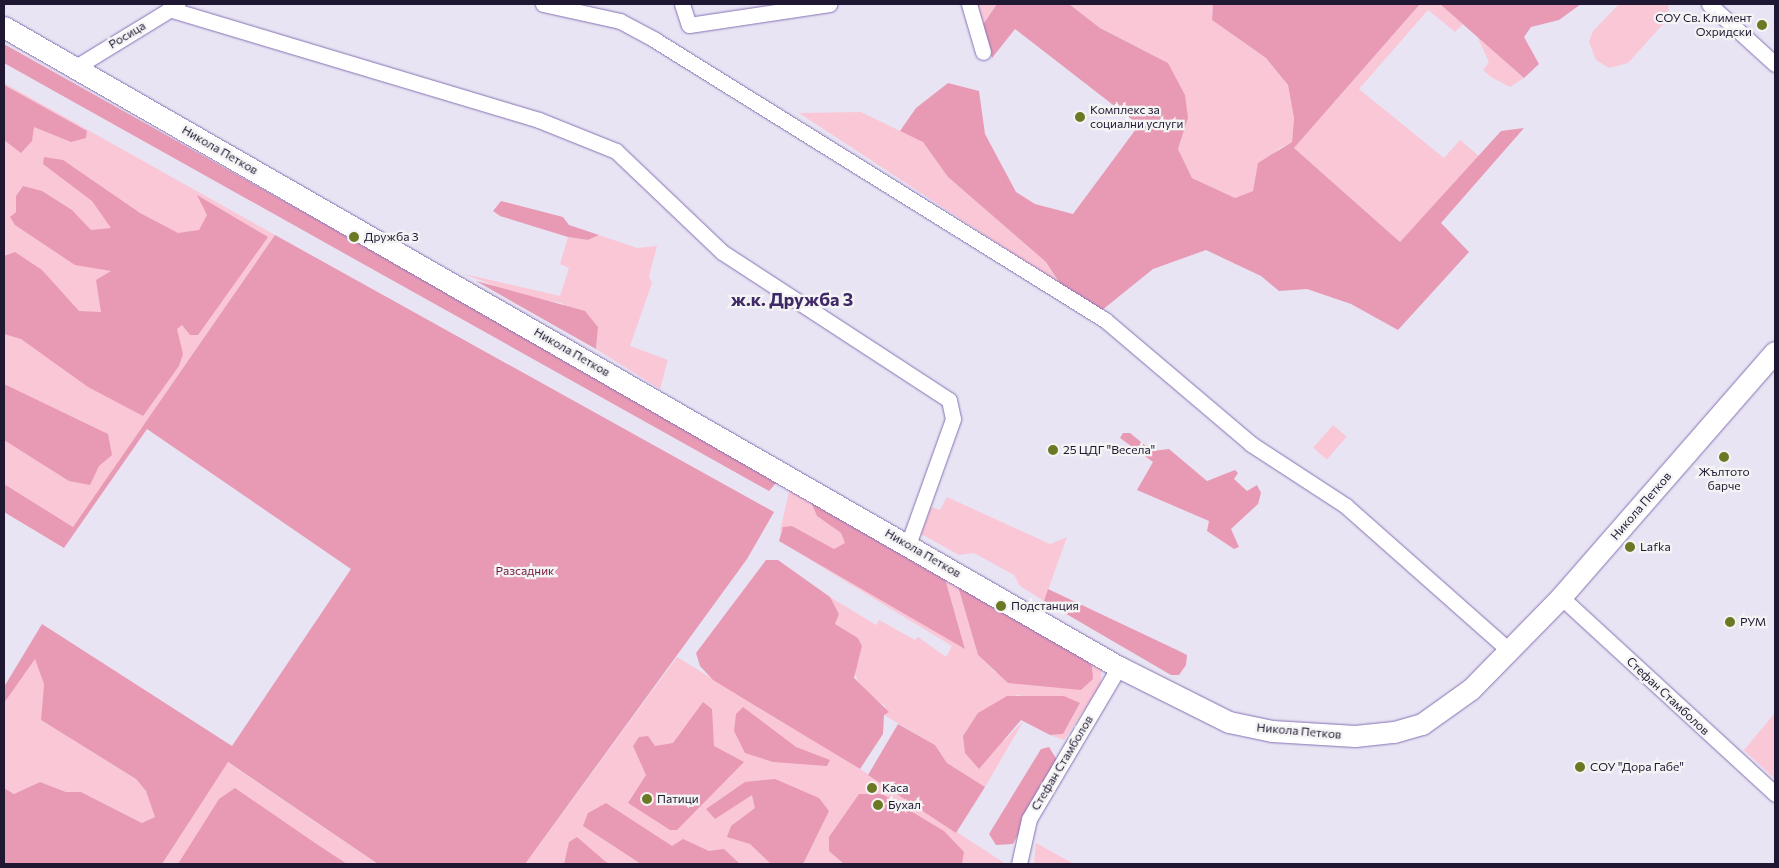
<!DOCTYPE html>
<html>
<head>
<meta charset="utf-8">
<style>
  body { margin:0 }
  #map { position:relative; width:1779px; height:868px; overflow:hidden; background:#e8e4f3; font-family:Commissioner,sans-serif }
  div>[style] { position:absolute }
  .green>* { inset:0; background:#fac7d7; transform-origin:0 0 }
  .forest>* { inset:0; background:#e89ab5 }
  .roads { filter:drop-shadow(0 0 1px #8671b5) drop-shadow(0 0 1px #8671b5) }
  .street>* { height:15px; margin:-7.5px; padding:0 7.5px; transform-origin:7.5px; border-radius:7.5px; background:#fff }
  .secondary>* { height:21px; margin:-10.5px; padding:0 10.5px; transform-origin:10.5px; border-radius:10.5px; background:#fff }
  .dots>* { width:14px; height:14px; translate:-50% -50%; box-sizing:border-box; border:2px solid #f4f4f4; border-radius:50% }
  span { translate:-50% -50%; white-space:nowrap; text-align:center; line-height:1.15; -webkit-text-stroke:4.5px #f4f4f4; paint-order:stroke }
  .poi-label { font-size:12px; color:#201732 }
  .right { translate:-100% -50%; text-align:right }
  .left { translate:0 -50%; text-align:left }
  .street-label { font-size:12px; color:#201732 }
  .park-label { font-size:12px; color:#741b43 }
  .district-label { font-size:18px; color:#402967; font-weight:700 }
  .frame { position:absolute; inset:0; border:5px solid #201732; pointer-events:none }
</style>
</head>
<body>
<div id="map">
  <div class="green">
    <div style="clip-path:polygon(975px 4px,997px 4px,982px 26px)"></div>
    <div style="clip-path:polygon(1069px 4px,1213px 4px,1212px 20px,1266px 58px,1288px 85px,1294px 118px,1292px 142px,1278px 149px,1253px 191px,1235px 198px,1192px 178px,1178px 149px,1188px 118px,1168px 63px,1100px 28px)"></div>
    <div style="clip-path:polygon(1420px 4px,1440px 4px,1463px 24px,1455px 32px,1428px 10px,1359px 89px,1444px 158px,1460px 140px,1479px 156px,1400px 242px,1294px 148px)"></div>
    <div style="clip-path:polygon(1619px 4px,1668px 4px,1669px 12px,1665px 22px,1628px 63px,1609px 68px,1596px 60px,1589px 42px,1593px 31px)"></div>
    <div style="clip-path:polygon(1477px 36px,1524px 78px,1510px 87px,1491px 77px,1483px 70px,1489px 62px)"></div>
    <div style="clip-path:polygon(4px 83px,275px 235px,73px 527px,4px 484px)"></div>
    <div style="clip-path:polygon(861px 112px,923px 142px,948px 177px,1046px 262px,1061px 285px,799px 113px)"></div>
    <div style="clip-path:polygon(599px 235px,637px 248px,657px 246px,649px 276px,652px 283px,630px 346px,668px 360px,660px 389px,596px 349px,598px 327px,561px 303px,524px 297px,464px 274px,560px 296px,569px 268px,560px 264px,568px 237px,588px 240px)"></div>
    <div style="left:1333px;top:425px;width:18px;height:30px;rotate:41deg"></div>
    <div style="clip-path:polygon(790px 488px,810px 500px,817px 516px,841px 533px,846px 543px,834px 549px,792px 526px,780px 531px)"></div>
    <div style="clip-path:polygon(947px 497px,1050px 544px,1067px 537px,1044px 601px,1020px 586px,1014px 575px,974px 553px,959px 555px,921px 534px,931px 507px,940px 510px)"></div>
    <div style="clip-path:polygon(779px 541px,965px 648px,944px 575px,957px 583px,978px 655px,995px 672px,1082px 690px,1082px 654px,1102px 669px,1100px 686px,1064px 740px,1050px 735px,1063px 734px,1080px 703px,1016px 695px,1004px 741px,1024px 720px,985px 787px,947px 763px,935px 745px,884px 715px,885px 706px,860px 689px,853px 667px,862px 646px,858px 638px,835px 624px,839px 614px,830px 597px,876px 625px,879px 620px,915px 640px,918px 637px,946px 657px,952px 646px)"></div>
    <div style="clip-path:polygon(677px 657px,860px 769px,1006px 864px,525px 864px)"></div>
    <div style="clip-path:polygon(35px 658px,44px 684px,41px 720px,136px 779px,146px 791px,156px 817px,143px 823px,81px 792px,66px 792px,40px 782px,14px 794px,4px 788px,4px 703px)"></div>
    <div style="clip-path:polygon(1775px 713px,1775px 779px,1744px 750px)"></div>
    <div style="clip-path:polygon(227px 762px,378px 864px,162px 864px)"></div>
    <div style="clip-path:polygon(1036px 843px,1074px 864px,1034px 864px)"></div>
  </div>
  <div class="forest">
    <div style="clip-path:polygon(997px 4px,1069px 4px,1100px 28px,1168px 63px,1185px 95px,1188px 118px,1178px 149px,1192px 178px,1235px 198px,1253px 191px,1258px 163px,1292px 142px,1294px 118px,1288px 85px,1266px 58px,1212px 20px,1213px 4px,1420px 4px,1294px 148px,1400px 242px,1501px 131px,1524px 128px,1441px 223px,1469px 252px,1398px 330px,1351px 304px,1307px 289px,1279px 291px,1261px 276px,1206px 250px,1153px 269px,1101px 311px,1061px 285px,1046px 262px,948px 177px,923px 142px,900px 131px,916px 108px,948px 83px,979px 91px,985px 134px,1016px 192px,1035px 204px,1073px 214px,1139px 125px,1015px 29px,992px 58px,982px 26px)"></div>
    <div style="clip-path:polygon(1440px 4px,1581px 4px,1559px 20px,1531px 27px,1524px 37px,1539px 64px,1524px 78px)"></div>
    <div style="clip-path:polygon(4px 44px,774px 476px,777px 482px,769px 491px,4px 63px)"></div>
    <div style="clip-path:polygon(4px 85px,87px 131px,86px 138px,71px 142px,34px 127px,32px 141px,21px 153px,4px 140px)"></div>
    <div style="clip-path:polygon(44px 157px,63px 160px,140px 213px,178px 233px,199px 230px,207px 215px,197px 195px,268px 237px,198px 335px,190px 335px,182px 325px,177px 329px,183px 354px,179px 366px,143px 416px,88px 387px,21px 339px,4px 334px,4px 256px,15px 252px,42px 270px,79px 311px,101px 312px,96px 280px,111px 271px,75px 265px,15px 225px,10px 217px,16px 212px,16px 196px,23px 186px,42px 191px,72px 210px,91px 230px,111px 228px,92px 201px,43px 164px)"></div>
    <div style="clip-path:polygon(501px 201px,563px 217px,569px 225px,599px 235px,588px 240px,568px 237px,500px 216px,493px 211px)"></div>
    <div style="clip-path:polygon(275px 235px,774px 512px,747px 559px,525px 864px,378px 864px,228px 762px,162px 864px,4px 864px,4px 788px,14px 794px,40px 782px,66px 792px,81px 792px,142px 823px,155px 817px,146px 791px,136px 779px,41px 720px,44px 684px,35px 659px,4px 703px,4px 687px,42px 624px,232px 746px,351px 569px,147px 429px,64px 548px,4px 512px,4px 484px,73px 527px)"></div>
    <div style="clip-path:polygon(476px 281px,585px 311px,598px 327px,596px 349px)"></div>
    <div style="clip-path:polygon(4px 384px,108px 434px,112px 455px,99px 466px,90px 485px,69px 481px,4px 440px)"></div>
    <div style="clip-path:polygon(1123px 433px,1130px 433px,1152px 451px,1169px 449px,1207px 481px,1235px 470px,1238px 473px,1234px 479px,1247px 491px,1257px 485px,1261px 493px,1258px 504px,1231px 529px,1239px 547px,1234px 549px,1207px 531px,1209px 521px,1137px 490px,1153px 462px,1120px 438px)"></div>
    <div style="clip-path:polygon(810px 500px,944px 575px,965px 649px,779px 541px,783px 527px,792px 526px,834px 549px,845px 543px,841px 533px,817px 516px)"></div>
    <div style="clip-path:polygon(766px 560px,778px 560px,830px 597px,839px 614px,835px 624px,858px 638px,862px 646px,854px 678px,889px 712px,884px 715px,883px 734px,860px 769px,713px 680px,700px 666px,696px 653px)"></div>
    <div style="clip-path:polygon(957px 583px,1082px 654px,1092px 666px,1093px 679px,1081px 690px,1008px 683px,978px 655px)"></div>
    <div style="clip-path:polygon(1048px 589px,1177px 650px,1187px 655px,1186px 665px,1179px 675px,1171px 675px,1044px 601px)"></div>
    <div style="clip-path:polygon(1007px 696px,1064px 696px,1080px 703px,1063px 734px,1050px 735px,1021px 720px,979px 769px,965px 753px,963px 736px,978px 713px)"></div>
    <div style="clip-path:polygon(703px 702px,712px 709px,714px 746px,744px 762px,677px 830px,670px 830px,628px 803px,646px 775px,633px 746px,639px 737px,648px 736px,655px 746px,673px 743px)"></div>
    <div style="clip-path:polygon(743px 707px,796px 747px,830px 760px,827px 766px,773px 762px,745px 753px,734px 731px,736px 714px)"></div>
    <div style="clip-path:polygon(898px 724px,935px 745px,947px 763px,985px 787px,956px 833px,868px 775px)"></div>
    <div style="clip-path:polygon(1049px 747px,1057px 760px,1013px 844px,996px 845px,989px 834px,1041px 749px)"></div>
    <div style="clip-path:polygon(775px 779px,819px 798px,829px 811px,803px 864px,771px 864px,750px 844px,727px 837px,731px 826px,755px 808px,752px 795px,715px 819px,706px 809px,745px 782px)"></div>
    <div style="clip-path:polygon(235px 788px,318px 845px,347px 864px,178px 864px,219px 799px)"></div>
    <div style="clip-path:polygon(859px 794px,882px 794px,944px 831px,964px 852px,962px 864px,844px 864px,829px 851px,829px 837px)"></div>
    <div style="clip-path:polygon(606px 803px,672px 846px,683px 839px,709px 851px,724px 849px,740px 864px,641px 864px,583px 826px,588px 813px)"></div>
    <div style="clip-path:polygon(577px 837px,606px 862px,610px 864px,564px 864px,569px 842px)"></div>
  </div>
  <div class="roads">
    <div class="street">
      <div style="left:543px;top:4px;width:79px;rotate:12.4deg"></div>
      <div style="left:620px;top:21px;width:40px;rotate:28deg"></div>
      <div style="left:655px;top:40px;width:530px;rotate:31.89deg"></div>
      <div style="left:1105px;top:320px;width:192px;rotate:40.3deg"></div>
      <div style="left:1251px;top:444px;width:113px;rotate:33.1deg"></div>
      <div style="left:1346px;top:506px;width:217px;rotate:41.5deg"></div>
      <div style="left:682px;top:4px;width:22px;rotate:72deg"></div>
      <div style="left:689px;top:25px;width:142px;rotate:-8.5deg"></div>
      <div style="left:969px;top:4px;width:50px;rotate:73.7deg"></div>
      <div style="left:1709px;top:4px;width:89px;rotate:42.3deg"></div>
      <div style="left:169px;top:9px;width:386px;rotate:16.7deg"></div>
      <div style="left:539px;top:120px;width:83px;rotate:21.9deg"></div>
      <div style="left:616px;top:151px;width:146px;rotate:43.6deg"></div>
      <div style="left:722px;top:252px;width:271px;rotate:33.1deg"></div>
      <div style="left:949px;top:400px;width:19px;rotate:78deg"></div>
      <div style="left:953px;top:419px;width:134px;rotate:109.7deg"></div>
      <div style="left:76px;top:67px;width:119px;rotate:-31.5deg"></div>
      <div style="left:1561px;top:597px;width:291px;rotate:42.6deg"></div>
      <div style="left:1019px;top:864px;width:46px;rotate:-77.5deg"></div>
      <div style="left:1029px;top:819px;width:177px;rotate:-59.4deg"></div>
    </div>
    <div class="secondary">
      <div style="left:4px;top:27px;width:1286px;rotate:29.86deg"></div>
      <div style="left:1119px;top:667px;width:123px;rotate:26.6deg"></div>
      <div style="left:1229px;top:722px;width:44px;rotate:11.8deg"></div>
      <div style="left:1272px;top:731px;width:83px;rotate:3.4deg"></div>
      <div style="left:1355px;top:736px;width:39px;rotate:-6deg"></div>
      <div style="left:1394px;top:732px;width:29px;rotate:-16deg"></div>
      <div style="left:1422px;top:724px;width:60px;rotate:-35.5deg"></div>
      <div style="left:1471px;top:689px;width:129px;rotate:-45.6deg"></div>
      <div style="left:1561px;top:597px;width:325px;rotate:-48.9deg"></div>
    </div>
  </div>
  <div class="dots">
    <div style="left:1762px;top:25px;background:#6b7824"></div>
    <div style="left:1080px;top:117px;background:#6b7824"></div>
    <div style="left:354px;top:237px;background:#6b7824"></div>
    <div style="left:1053px;top:450px;background:#6b7824"></div>
    <div style="left:1724px;top:457px;background:#6b7824"></div>
    <div style="left:1630px;top:547px;background:#6b7824"></div>
    <div style="left:1001px;top:606px;background:#6b7824"></div>
    <div style="left:1730px;top:622px;background:#6b7824"></div>
    <div style="left:1580px;top:767px;background:#6b7824"></div>
    <div style="left:872px;top:788px;background:#6b7824"></div>
    <div style="left:647px;top:799px;background:#6b7824"></div>
    <div style="left:878px;top:805px;background:#6b7824"></div>
  </div>
  <div class="poi-label">
    <span class="right" style="left:1752px;top:25px">СОУ Св. Климент<br>Охридски</span>
    <span class="left" style="left:1090px;top:117px">Комплекс за<br>социални услуги</span>
    <span class="left" style="left:364px;top:237px">Дружба 3</span>
    <span class="left" style="left:1063px;top:450px">25 ЦДГ "Весела"</span>
    <span style="left:1724px;top:479px">Жълтото<br>барче</span>
    <span class="left" style="left:1640px;top:547px">Lafka</span>
    <span class="left" style="left:1011px;top:606px">Подстанция</span>
    <span class="left" style="left:1740px;top:622px">РУМ</span>
    <span class="left" style="left:1590px;top:767px">СОУ "Дора Габе"</span>
    <span class="left" style="left:882px;top:788px">Каса</span>
    <span class="left" style="left:657px;top:799px">Патици</span>
    <span class="left" style="left:888px;top:805px">Бухал</span>
  </div>
  <div class="street-label">
    <span style="left:127px;top:35px;rotate:-31deg">Росица</span>
    <span style="left:220px;top:150px;rotate:30deg">Никола Петков</span>
    <span style="left:572px;top:352px;rotate:30deg">Никола Петков</span>
    <span style="left:1641px;top:506px;rotate:-49deg">Никола Петков</span>
    <span style="left:923px;top:553px;rotate:30deg">Никола Петков</span>
    <span style="left:1668px;top:696px;rotate:43deg">Стефан Стамболов</span>
    <span style="left:1299px;top:731px;rotate:5deg">Никола Петков</span>
    <span style="left:1062px;top:763px;rotate:-59deg">Стефан Стамболов</span>
  </div>
  <div class="park-label">
    <span style="left:525px;top:571px">Разсадник</span>
  </div>
  <div class="district-label">
    <span style="left:792px;top:299px">ж.к. Дружба 3</span>
  </div>
  <div class="frame"></div>
</div>
</body>
</html>
